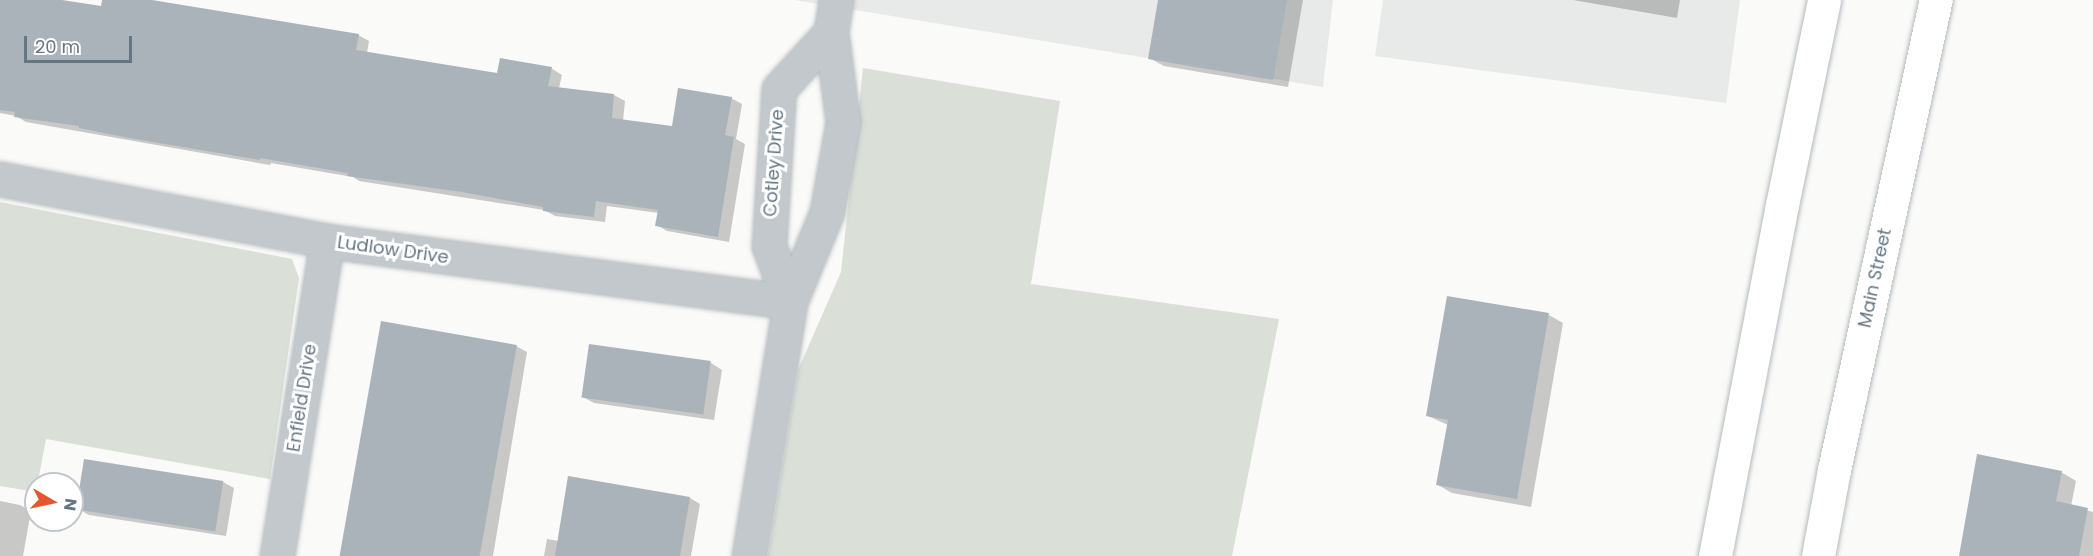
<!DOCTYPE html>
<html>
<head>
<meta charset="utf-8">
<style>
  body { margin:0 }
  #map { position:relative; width:2093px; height:556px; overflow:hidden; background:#fafaf8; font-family:Poppins,sans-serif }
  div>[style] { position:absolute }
  .built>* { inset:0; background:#e8e9e9 }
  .green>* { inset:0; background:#dadfd7 }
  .shadow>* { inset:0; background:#0003 }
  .building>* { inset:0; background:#aab3b9; transform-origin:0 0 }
  .roads { filter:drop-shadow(0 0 2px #b5babe) drop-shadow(0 0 2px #b5babe) }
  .minor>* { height:33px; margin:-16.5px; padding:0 16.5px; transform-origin:16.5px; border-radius:16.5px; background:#c3c8cc }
  .major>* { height:33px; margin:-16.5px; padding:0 16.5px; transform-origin:16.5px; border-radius:16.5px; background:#fff }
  span { translate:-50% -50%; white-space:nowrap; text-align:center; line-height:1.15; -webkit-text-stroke:6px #fff; paint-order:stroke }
  .street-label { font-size:18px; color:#657683 }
  .north { position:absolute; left:24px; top:472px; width:60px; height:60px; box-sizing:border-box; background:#fff; border:2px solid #c1c8cd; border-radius:50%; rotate:99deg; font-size:16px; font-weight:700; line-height:24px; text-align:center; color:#657683 }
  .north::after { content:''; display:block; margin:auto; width:21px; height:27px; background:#e4572e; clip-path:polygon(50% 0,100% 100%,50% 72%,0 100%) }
  .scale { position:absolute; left:24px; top:36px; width:108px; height:27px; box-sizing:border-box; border:3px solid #657683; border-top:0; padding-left:8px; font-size:18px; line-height:21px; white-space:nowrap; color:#657683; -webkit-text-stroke:4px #fff; paint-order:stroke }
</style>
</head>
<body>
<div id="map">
  <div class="built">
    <div style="clip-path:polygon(794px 0,1333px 0,1323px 87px)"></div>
    <div style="clip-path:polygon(1383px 0,1740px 0,1726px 103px,1375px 56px)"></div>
  </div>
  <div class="green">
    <div style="clip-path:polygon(863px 68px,1060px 101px,1031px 284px,1279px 319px,1232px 556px,768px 556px,798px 370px,841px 272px)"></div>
    <div style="clip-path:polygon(0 202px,292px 259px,299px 278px,270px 479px,46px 439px,36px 492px,0 486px)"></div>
  </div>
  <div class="shadow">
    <div style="clip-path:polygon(0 0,51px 0,103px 7px,104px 0,144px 0,358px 35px,369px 41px,367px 53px,499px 75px,551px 68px,562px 75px,559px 88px,614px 95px,625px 101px,623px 121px,673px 127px,731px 98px,742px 104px,736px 139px,745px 144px,729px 242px,667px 231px,657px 225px,659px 213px,607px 206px,605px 222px,555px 216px,544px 210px,359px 181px,353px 177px,271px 163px,270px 165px,26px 122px,16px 116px,0 113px)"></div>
    <div style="clip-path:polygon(1159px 0,1303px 0,1288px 87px,1164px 66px,1149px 58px)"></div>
    <div style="clip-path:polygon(1573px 0,1680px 0,1677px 18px)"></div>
    <div style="clip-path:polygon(1549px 315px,1563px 323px,1531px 507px,1452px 493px,1438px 485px,1448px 425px,1428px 416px)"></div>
    <div style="clip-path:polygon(516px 346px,527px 352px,493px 556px,341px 556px)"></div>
    <div style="clip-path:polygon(591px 346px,711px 363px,722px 370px,714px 420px,594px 403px,583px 397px)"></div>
    <div style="clip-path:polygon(85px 461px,223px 482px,234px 488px,226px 536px,89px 515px,78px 509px)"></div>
    <div style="clip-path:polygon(2061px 472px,2076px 481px,2071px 506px,2093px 512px,2093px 556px,1960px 556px)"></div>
    <div style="clip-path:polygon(690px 498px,700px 504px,691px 556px,544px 556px,547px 539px,559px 541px)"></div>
    <div style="clip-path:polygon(0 501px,20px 505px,31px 511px,23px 556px,0 556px)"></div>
  </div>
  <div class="building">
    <div style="clip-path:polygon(0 0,62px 0,101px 6px,102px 0,152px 0,359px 34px,356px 50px,497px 73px,500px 58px,552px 67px,548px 86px,614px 94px,612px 118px,672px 126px,678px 88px,732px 97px,725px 135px,734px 137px,718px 237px,655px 226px,658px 210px,596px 201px,594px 217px,543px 211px,543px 207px,462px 192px,347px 176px,348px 173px,260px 158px,260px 160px,129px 138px,79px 128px,79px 126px,14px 117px,15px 112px,0 110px)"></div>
    <div style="clip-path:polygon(1158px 0,1287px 0,1273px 80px,1148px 59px)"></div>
    <div style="clip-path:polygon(1447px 296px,1549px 313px,1517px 499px,1436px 485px,1448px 420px,1426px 416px)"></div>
    <div style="left:381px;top:321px;width:138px;height:239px;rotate:10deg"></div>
    <div style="left:589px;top:344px;width:123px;height:54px;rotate:8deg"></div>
    <div style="clip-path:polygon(1977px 454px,2062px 471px,2056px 501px,2088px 508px,2079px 556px,1959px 556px)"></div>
    <div style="left:84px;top:459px;width:141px;height:51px;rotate:9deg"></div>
    <div style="clip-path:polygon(568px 476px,690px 497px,680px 556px,555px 556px)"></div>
  </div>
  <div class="roads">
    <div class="minor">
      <div style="left:0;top:179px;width:333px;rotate:10.7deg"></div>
      <div style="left:327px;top:241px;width:467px;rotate:7.5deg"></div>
      <div style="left:790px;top:302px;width:60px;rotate:-110.6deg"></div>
      <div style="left:769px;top:246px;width:157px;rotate:-86.4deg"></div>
      <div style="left:779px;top:89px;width:77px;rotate:-47.6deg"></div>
      <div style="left:277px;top:556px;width:319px;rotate:-81deg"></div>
      <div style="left:749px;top:556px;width:257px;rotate:-80.8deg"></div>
      <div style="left:790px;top:302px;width:97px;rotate:-67.7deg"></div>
      <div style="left:827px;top:212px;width:91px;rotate:-79.9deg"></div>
      <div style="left:843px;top:122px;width:91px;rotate:-97.6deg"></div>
      <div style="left:831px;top:32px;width:32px;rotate:-81deg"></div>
    </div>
    <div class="major">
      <div style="left:1715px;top:556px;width:357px;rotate:-79.2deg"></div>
      <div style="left:1782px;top:205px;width:209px;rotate:-78.4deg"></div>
      <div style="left:1818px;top:556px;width:87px;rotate:-79.5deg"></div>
      <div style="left:1834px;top:470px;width:481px;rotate:-77.8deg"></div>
    </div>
  </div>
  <div class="street-label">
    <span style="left:774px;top:163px;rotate:-86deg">Cotley Drive</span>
    <span style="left:393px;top:250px;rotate:8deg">Ludlow Drive</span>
    <span style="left:1875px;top:278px;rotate:-78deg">Main Street</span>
    <span style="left:302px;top:398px;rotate:-81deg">Enfield Drive</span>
  </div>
  <div class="north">N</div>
  <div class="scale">20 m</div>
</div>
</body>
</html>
